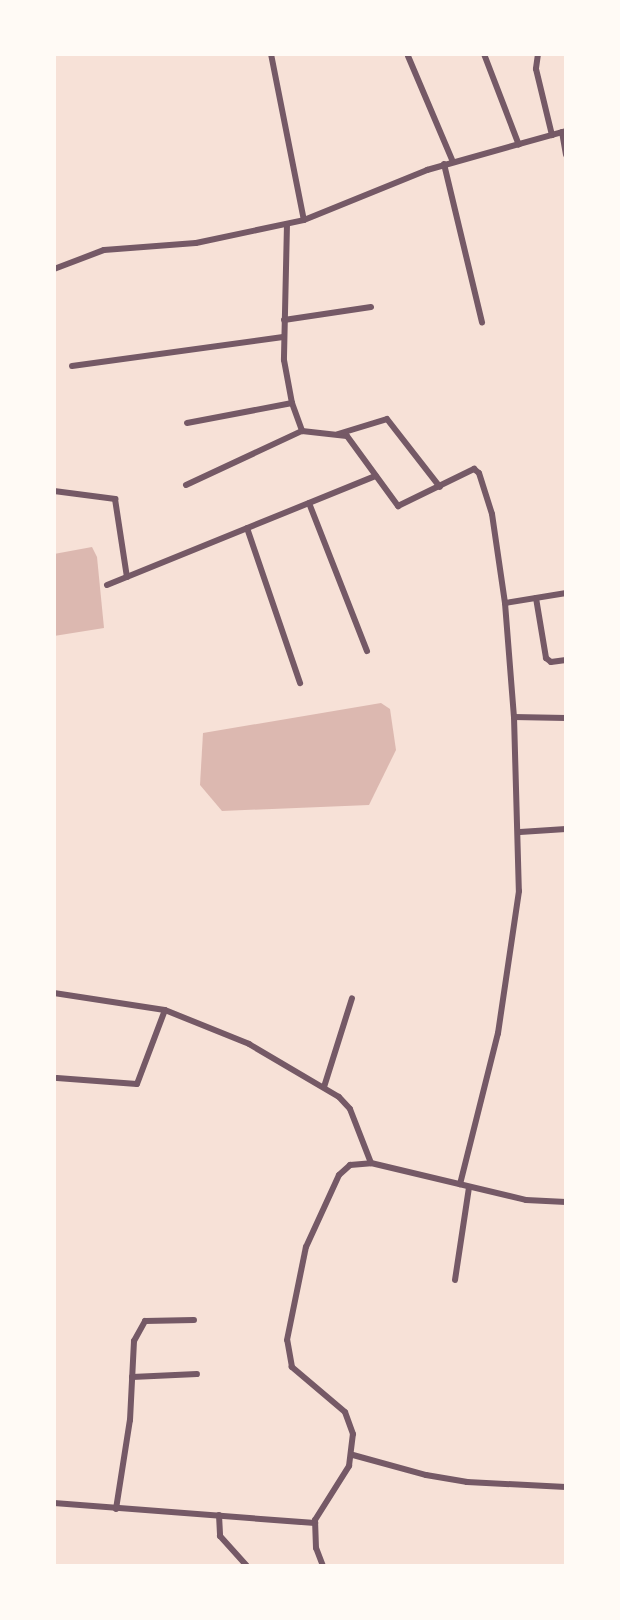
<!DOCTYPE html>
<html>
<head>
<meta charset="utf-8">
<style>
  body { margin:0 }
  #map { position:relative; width:620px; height:1620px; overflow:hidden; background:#f7e1d7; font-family:"Golos Text",sans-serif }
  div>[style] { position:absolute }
  .water>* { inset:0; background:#dcb8b0 }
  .minor>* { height:6px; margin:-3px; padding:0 3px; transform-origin:3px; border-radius:3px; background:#755966 }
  span { translate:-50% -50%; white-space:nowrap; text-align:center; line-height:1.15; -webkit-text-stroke:4.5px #fffaf5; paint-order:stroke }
  .frame { position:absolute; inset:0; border:56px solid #fffaf5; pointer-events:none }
</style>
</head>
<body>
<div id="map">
  <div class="water">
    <div style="clip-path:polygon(92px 547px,97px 557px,104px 628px,54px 636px,54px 554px)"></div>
    <div style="clip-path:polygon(381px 703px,390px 709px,396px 750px,369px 805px,222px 811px,200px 785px,203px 733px)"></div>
  </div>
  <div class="minor">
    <div style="left:271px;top:54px;width:169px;rotate:78.8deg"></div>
    <div style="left:484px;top:54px;width:97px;rotate:69deg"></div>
    <div style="left:538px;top:54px;width:15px;rotate:98deg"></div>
    <div style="left:536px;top:69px;width:68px;rotate:76.4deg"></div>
    <div style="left:408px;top:56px;width:115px;rotate:67deg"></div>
    <div style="left:562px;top:132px;width:23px;rotate:80deg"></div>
    <div style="left:444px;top:164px;width:163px;rotate:76.5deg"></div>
    <div style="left:287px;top:224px;width:136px;rotate:91.3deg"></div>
    <div style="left:284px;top:360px;width:44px;rotate:79.5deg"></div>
    <div style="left:292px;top:403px;width:30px;rotate:70deg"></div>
    <div style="left:302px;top:431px;width:45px;rotate:6.3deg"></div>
    <div style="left:347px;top:436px;width:87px;rotate:53.9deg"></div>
    <div style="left:398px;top:506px;width:85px;rotate:-26deg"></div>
    <div style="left:474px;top:469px;width:6px;rotate:39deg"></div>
    <div style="left:479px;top:473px;width:43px;rotate:72.4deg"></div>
    <div style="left:492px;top:514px;width:90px;rotate:81.7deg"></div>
    <div style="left:505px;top:603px;width:114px;rotate:85.5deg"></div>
    <div style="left:514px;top:717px;width:174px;rotate:88.4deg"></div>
    <div style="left:519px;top:891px;width:144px;rotate:98.4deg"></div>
    <div style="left:498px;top:1033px;width:156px;rotate:104.1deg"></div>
    <div style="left:54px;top:269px;width:53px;rotate:-20.8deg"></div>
    <div style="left:104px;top:250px;width:92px;rotate:-4.4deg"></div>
    <div style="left:196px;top:243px;width:110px;rotate:-12deg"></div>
    <div style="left:304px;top:220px;width:133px;rotate:-22.1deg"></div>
    <div style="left:427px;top:170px;width:144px;rotate:-15.7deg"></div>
    <div style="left:284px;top:320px;width:88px;rotate:-8.5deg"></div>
    <div style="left:72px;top:366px;width:213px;rotate:-7.8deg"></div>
    <div style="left:187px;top:423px;width:107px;rotate:-10.8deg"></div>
    <div style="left:338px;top:434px;width:51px;rotate:-17deg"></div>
    <div style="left:387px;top:419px;width:86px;rotate:52.1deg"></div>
    <div style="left:186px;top:485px;width:128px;rotate:-25deg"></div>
    <div style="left:54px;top:491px;width:62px;rotate:7.5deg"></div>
    <div style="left:115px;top:499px;width:79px;rotate:81.3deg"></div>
    <div style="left:309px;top:503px;width:159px;rotate:68.6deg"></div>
    <div style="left:247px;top:528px;width:164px;rotate:71.1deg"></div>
    <div style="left:107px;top:585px;width:290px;rotate:-22.1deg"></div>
    <div style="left:536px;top:598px;width:61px;rotate:80.5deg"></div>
    <div style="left:546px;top:658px;width:6px;rotate:39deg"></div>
    <div style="left:551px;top:662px;width:15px;rotate:-8deg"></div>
    <div style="left:505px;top:603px;width:62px;rotate:-9.3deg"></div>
    <div style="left:514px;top:717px;width:52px;rotate:1.1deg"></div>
    <div style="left:520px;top:832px;width:46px;rotate:-3.7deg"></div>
    <div style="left:54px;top:993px;width:112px;rotate:8.7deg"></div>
    <div style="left:165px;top:1010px;width:91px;rotate:22deg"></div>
    <div style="left:249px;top:1044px;width:104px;rotate:30.5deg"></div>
    <div style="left:339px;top:1097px;width:16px;rotate:47deg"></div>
    <div style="left:350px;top:1109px;width:58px;rotate:68.7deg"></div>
    <div style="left:57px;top:1078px;width:80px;rotate:4.3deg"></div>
    <div style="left:137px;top:1084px;width:79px;rotate:-69.3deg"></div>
    <div style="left:324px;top:1087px;width:93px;rotate:-72.5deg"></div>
    <div style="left:455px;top:1280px;width:94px;rotate:-81.4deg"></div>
    <div style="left:132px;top:1377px;width:65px;rotate:-2.6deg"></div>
    <div style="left:353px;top:1455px;width:76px;rotate:15.3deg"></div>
    <div style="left:426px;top:1475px;width:42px;rotate:9.7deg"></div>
    <div style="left:467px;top:1482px;width:99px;rotate:2.9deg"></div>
    <div style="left:54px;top:1503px;width:262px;rotate:4.4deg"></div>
    <div style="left:116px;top:1509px;width:90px;rotate:-81.1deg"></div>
    <div style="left:130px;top:1420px;width:79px;rotate:-87.1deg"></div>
    <div style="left:134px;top:1341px;width:23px;rotate:-61deg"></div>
    <div style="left:145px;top:1321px;width:49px;rotate:-1.2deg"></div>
    <div style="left:219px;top:1515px;width:21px;rotate:87deg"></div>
    <div style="left:220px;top:1536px;width:40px;rotate:48deg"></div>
    <div style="left:323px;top:1566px;width:19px;rotate:-111deg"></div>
    <div style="left:316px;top:1548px;width:28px;rotate:-92deg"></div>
    <div style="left:315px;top:1520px;width:64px;rotate:-57.8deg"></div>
    <div style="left:349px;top:1466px;width:32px;rotate:-83deg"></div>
    <div style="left:353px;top:1434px;width:23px;rotate:-110deg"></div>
    <div style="left:345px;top:1412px;width:70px;rotate:-139.7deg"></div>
    <div style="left:292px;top:1367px;width:27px;rotate:-100deg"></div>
    <div style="left:287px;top:1340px;width:95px;rotate:-78.5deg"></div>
    <div style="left:306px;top:1247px;width:79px;rotate:-65.4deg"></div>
    <div style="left:339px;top:1175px;width:15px;rotate:-42deg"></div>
    <div style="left:350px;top:1165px;width:21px;rotate:-5deg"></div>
    <div style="left:371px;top:1163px;width:159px;rotate:13.4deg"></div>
    <div style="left:526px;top:1200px;width:40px;rotate:2.9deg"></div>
  </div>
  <div class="frame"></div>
</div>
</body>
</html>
